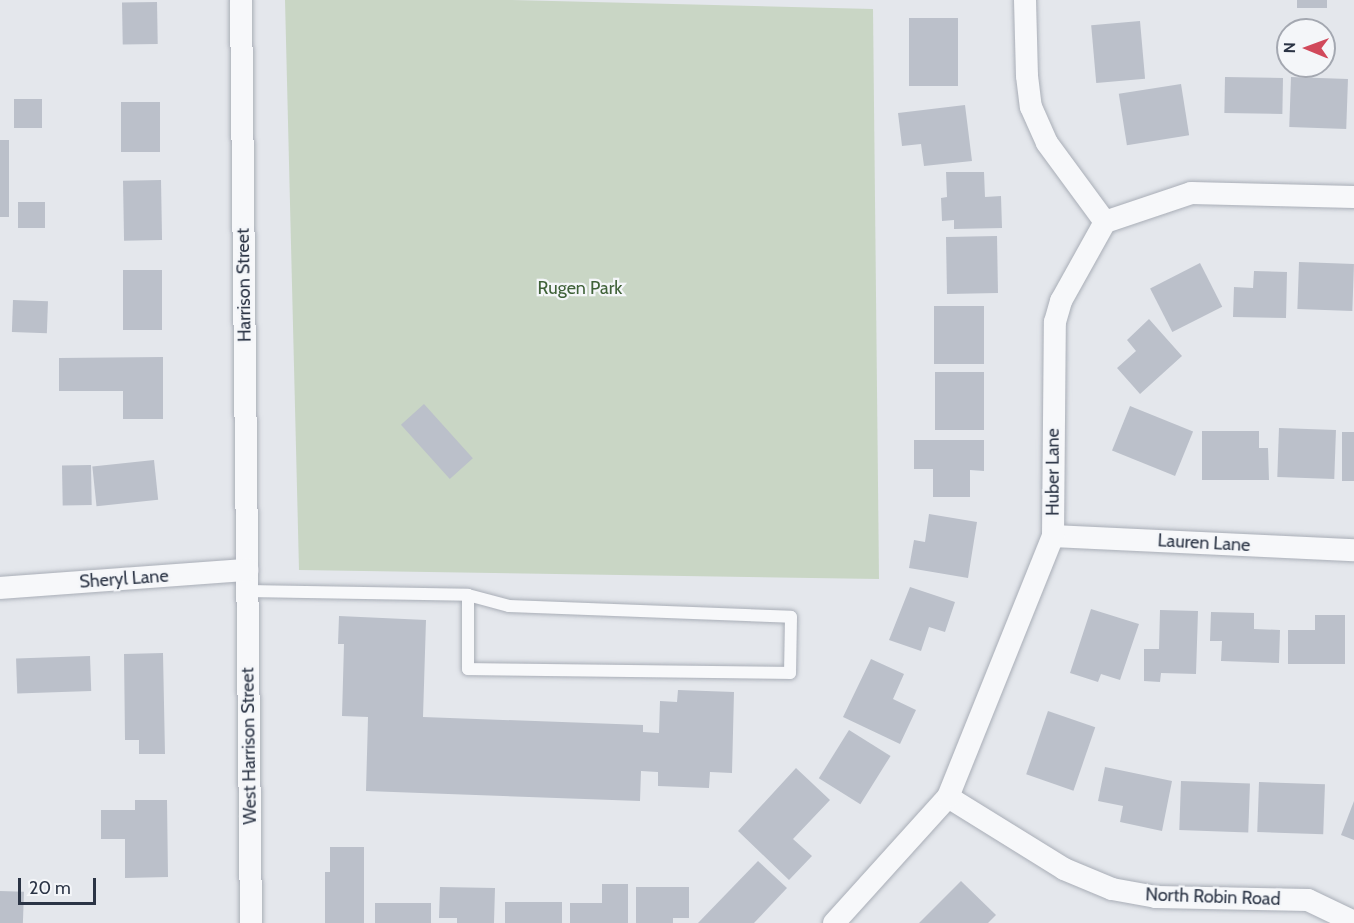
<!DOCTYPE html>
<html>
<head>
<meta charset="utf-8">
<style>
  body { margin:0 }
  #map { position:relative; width:1354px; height:923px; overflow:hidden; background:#e4e7ec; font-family:Cabin,sans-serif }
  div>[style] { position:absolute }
  .green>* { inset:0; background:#c9d6c5 }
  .building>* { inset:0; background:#bbc0ca; transform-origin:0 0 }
  .roads { filter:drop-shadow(0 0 2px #a9aeb7) drop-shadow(0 0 2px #a9aeb7) }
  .service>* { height:12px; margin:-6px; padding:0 6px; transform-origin:6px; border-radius:6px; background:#f7f8fa }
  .minor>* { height:22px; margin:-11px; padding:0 11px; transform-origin:11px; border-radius:11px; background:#f7f8fa }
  span { translate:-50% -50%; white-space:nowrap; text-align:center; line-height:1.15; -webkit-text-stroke:4.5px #f4f6f9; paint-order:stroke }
  .street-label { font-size:18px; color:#2b3445 }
  .park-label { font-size:18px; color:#3f6138 }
  .north { position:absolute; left:1276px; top:18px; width:60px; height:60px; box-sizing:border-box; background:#f4f6f9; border:2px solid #a4a8b1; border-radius:50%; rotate:271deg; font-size:16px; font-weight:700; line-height:24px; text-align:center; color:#2b3445 }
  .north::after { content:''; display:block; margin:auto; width:21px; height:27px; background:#d1495b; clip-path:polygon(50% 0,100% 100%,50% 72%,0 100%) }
  .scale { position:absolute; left:18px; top:878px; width:78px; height:27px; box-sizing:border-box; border:3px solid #2b3445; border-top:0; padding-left:8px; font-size:18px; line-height:21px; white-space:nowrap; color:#2b3445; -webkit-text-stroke:4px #f4f6f9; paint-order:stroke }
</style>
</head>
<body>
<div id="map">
  <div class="green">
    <div style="clip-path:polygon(285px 0,512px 0,873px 9px,879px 579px,299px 570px)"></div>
  </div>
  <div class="building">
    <div style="left:1297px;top:0;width:30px;height:8px"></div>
    <div style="left:157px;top:2px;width:42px;height:35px;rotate:89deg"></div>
    <div style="left:909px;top:18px;width:49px;height:68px"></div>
    <div style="left:1140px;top:21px;width:58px;height:49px;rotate:85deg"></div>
    <div style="left:1225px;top:77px;width:58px;height:36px;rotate:1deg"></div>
    <div style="left:1291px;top:77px;width:57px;height:50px;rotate:2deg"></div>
    <div style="left:1181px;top:84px;width:52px;height:63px;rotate:81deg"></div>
    <div style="left:14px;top:99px;width:28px;height:29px"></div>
    <div style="left:121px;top:102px;width:39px;height:50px"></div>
    <div style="clip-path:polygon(965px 105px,972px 161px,924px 166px,921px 144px,902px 146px,898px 113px)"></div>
    <div style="left:0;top:140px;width:9px;height:77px"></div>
    <div style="clip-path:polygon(946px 172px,984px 172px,985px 197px,1001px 196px,1002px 228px,954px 229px,954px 220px,942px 221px,941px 198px,947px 197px)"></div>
    <div style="left:161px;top:180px;width:60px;height:38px;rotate:89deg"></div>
    <div style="left:45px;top:202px;width:26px;height:27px;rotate:90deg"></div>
    <div style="left:997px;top:236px;width:57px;height:51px;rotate:89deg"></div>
    <div style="left:1299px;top:262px;width:55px;height:47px;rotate:2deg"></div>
    <div style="left:1200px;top:263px;width:49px;height:56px;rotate:63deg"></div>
    <div style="left:123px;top:270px;width:39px;height:60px"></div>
    <div style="clip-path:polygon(1254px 271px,1287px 272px,1286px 318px,1233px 317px,1234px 287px,1253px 288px)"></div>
    <div style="left:13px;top:300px;width:35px;height:32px;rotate:2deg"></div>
    <div style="left:934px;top:306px;width:50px;height:58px"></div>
    <div style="clip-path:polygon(1149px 319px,1182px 356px,1140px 394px,1117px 368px,1136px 351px,1127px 340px)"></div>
    <div style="clip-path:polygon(163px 357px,163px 419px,123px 419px,123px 391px,59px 391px,59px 358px)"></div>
    <div style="left:935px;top:372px;width:49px;height:58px"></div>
    <div style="left:424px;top:404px;width:73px;height:31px;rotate:48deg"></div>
    <div style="left:1130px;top:406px;width:68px;height:48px;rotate:22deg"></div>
    <div style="left:1279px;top:428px;width:57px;height:49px;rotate:2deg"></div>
    <div style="clip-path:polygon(1202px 431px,1259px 431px,1259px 448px,1268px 448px,1269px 480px,1202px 480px)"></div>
    <div style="left:1342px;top:432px;width:12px;height:49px"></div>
    <div style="clip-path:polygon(914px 440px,984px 440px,984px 471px,970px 470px,970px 497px,933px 497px,933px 469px,914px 469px)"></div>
    <div style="left:154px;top:460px;width:40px;height:62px;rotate:84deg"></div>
    <div style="left:91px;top:465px;width:40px;height:29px;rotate:89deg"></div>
    <div style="clip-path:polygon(929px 514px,977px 522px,968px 578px,909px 568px,914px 540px,925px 542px)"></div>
    <div style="clip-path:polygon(910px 587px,955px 602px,945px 632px,929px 627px,921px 651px,889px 640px)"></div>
    <div style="clip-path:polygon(1091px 609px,1139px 624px,1120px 680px,1101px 674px,1098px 682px,1070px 673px)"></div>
    <div style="clip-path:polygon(1160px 610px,1198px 611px,1196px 674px,1161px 673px,1160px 682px,1144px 681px,1144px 649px,1159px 649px)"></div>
    <div style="clip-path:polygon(1211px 612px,1254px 613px,1254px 629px,1280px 630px,1279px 663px,1221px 661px,1222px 641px,1210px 641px)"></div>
    <div style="clip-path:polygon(1315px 615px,1345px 615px,1345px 664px,1288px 664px,1288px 630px,1315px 630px)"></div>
    <div style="clip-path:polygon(339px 616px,426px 620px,423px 717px,643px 725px,643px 732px,659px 733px,660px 701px,677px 702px,678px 690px,734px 692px,732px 773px,710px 772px,709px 788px,658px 786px,658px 772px,641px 771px,640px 801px,366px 791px,368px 717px,342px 716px,344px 644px,338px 644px)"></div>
    <div style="clip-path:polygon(163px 653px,165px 754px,139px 754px,139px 740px,125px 740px,124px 654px)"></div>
    <div style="left:90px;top:656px;width:35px;height:74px;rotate:88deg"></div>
    <div style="clip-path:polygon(871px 659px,904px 674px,893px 699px,916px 710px,900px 744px,843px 717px)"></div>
    <div style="left:1048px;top:711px;width:50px;height:67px;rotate:19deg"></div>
    <div style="left:849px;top:730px;width:49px;height:57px;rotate:32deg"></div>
    <div style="clip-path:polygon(1105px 767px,1172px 781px,1162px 831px,1120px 822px,1123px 806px,1098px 801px)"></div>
    <div style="clip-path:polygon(796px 768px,830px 800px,793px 839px,812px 856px,789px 880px,738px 831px)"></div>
    <div style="left:1181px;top:781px;width:69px;height:49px;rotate:2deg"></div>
    <div style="left:1259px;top:782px;width:66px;height:50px;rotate:2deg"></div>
    <div style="clip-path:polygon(135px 800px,167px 800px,168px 877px,125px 878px,125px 839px,101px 839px,101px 810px,135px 810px)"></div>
    <div style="clip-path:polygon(1354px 801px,1354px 840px,1341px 835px)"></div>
    <div style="clip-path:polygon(330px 847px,364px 847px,364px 923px,325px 923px,325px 872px,330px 872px)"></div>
    <div style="clip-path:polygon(758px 861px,787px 888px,754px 923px,698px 923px)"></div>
    <div style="clip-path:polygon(961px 881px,996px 915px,988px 923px,919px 923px)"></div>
    <div style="clip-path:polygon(602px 884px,628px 884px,628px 923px,570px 923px,570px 903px,602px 903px)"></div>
    <div style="clip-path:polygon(440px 887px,495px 888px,494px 923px,457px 923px,457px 918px,439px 918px)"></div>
    <div style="clip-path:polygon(636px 887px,689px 887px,689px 918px,673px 918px,673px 923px,636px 923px)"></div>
    <div style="left:0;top:891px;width:24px;height:32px;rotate:2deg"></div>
    <div style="left:562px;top:902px;width:21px;height:57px;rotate:90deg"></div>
    <div style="left:375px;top:903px;width:56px;height:20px"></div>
  </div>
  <div class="roads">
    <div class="service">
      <div style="left:247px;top:591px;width:221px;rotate:1deg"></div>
      <div style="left:468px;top:595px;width:42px;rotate:15deg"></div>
      <div style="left:509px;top:606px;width:282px;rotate:2.2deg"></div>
      <div style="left:791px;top:617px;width:56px;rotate:91deg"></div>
      <div style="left:790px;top:673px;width:322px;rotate:-179.3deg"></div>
      <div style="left:468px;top:669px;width:74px;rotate:-90deg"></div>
    </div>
    <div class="minor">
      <div style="left:241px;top:0;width:923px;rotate:89.38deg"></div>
      <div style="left:1025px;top:0;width:76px;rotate:88.5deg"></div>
      <div style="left:1027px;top:76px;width:31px;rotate:83deg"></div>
      <div style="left:1031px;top:107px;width:39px;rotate:66deg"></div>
      <div style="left:1047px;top:143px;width:98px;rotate:53.7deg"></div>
      <div style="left:1053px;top:536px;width:301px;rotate:2.7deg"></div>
      <div style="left:0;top:588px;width:248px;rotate:-4.2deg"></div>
      <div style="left:948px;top:797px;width:137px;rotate:31.8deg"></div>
      <div style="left:1064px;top:869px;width:52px;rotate:22.6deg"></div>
      <div style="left:1112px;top:889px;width:45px;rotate:10.3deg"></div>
      <div style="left:1156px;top:897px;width:152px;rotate:1.1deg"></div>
      <div style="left:1308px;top:900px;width:51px;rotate:25.6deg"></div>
      <div style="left:834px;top:923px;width:170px;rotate:-47.9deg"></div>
      <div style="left:948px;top:797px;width:281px;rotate:-68.1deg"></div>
      <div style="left:1053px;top:536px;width:214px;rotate:-89.5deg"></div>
      <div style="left:1055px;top:322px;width:22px;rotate:-74deg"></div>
      <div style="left:1061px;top:301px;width:90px;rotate:-60.9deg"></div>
      <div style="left:1105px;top:222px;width:91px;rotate:-18.6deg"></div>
      <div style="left:1191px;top:193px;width:163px;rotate:1.4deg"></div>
    </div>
  </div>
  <div class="street-label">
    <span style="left:244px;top:285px;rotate:-91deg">Harrison Street</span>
    <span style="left:1053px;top:472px;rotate:-90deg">Huber Lane</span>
    <span style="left:1204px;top:543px;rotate:3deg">Lauren Lane</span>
    <span style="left:124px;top:579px;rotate:-4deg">Sheryl Lane</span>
    <span style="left:249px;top:746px;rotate:-91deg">West Harrison Street</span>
    <span style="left:1213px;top:897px;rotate:2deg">North Robin Road</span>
  </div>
  <div class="park-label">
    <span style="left:580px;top:288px">Rugen Park</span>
  </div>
  <div class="north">N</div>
  <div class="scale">20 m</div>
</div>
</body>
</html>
